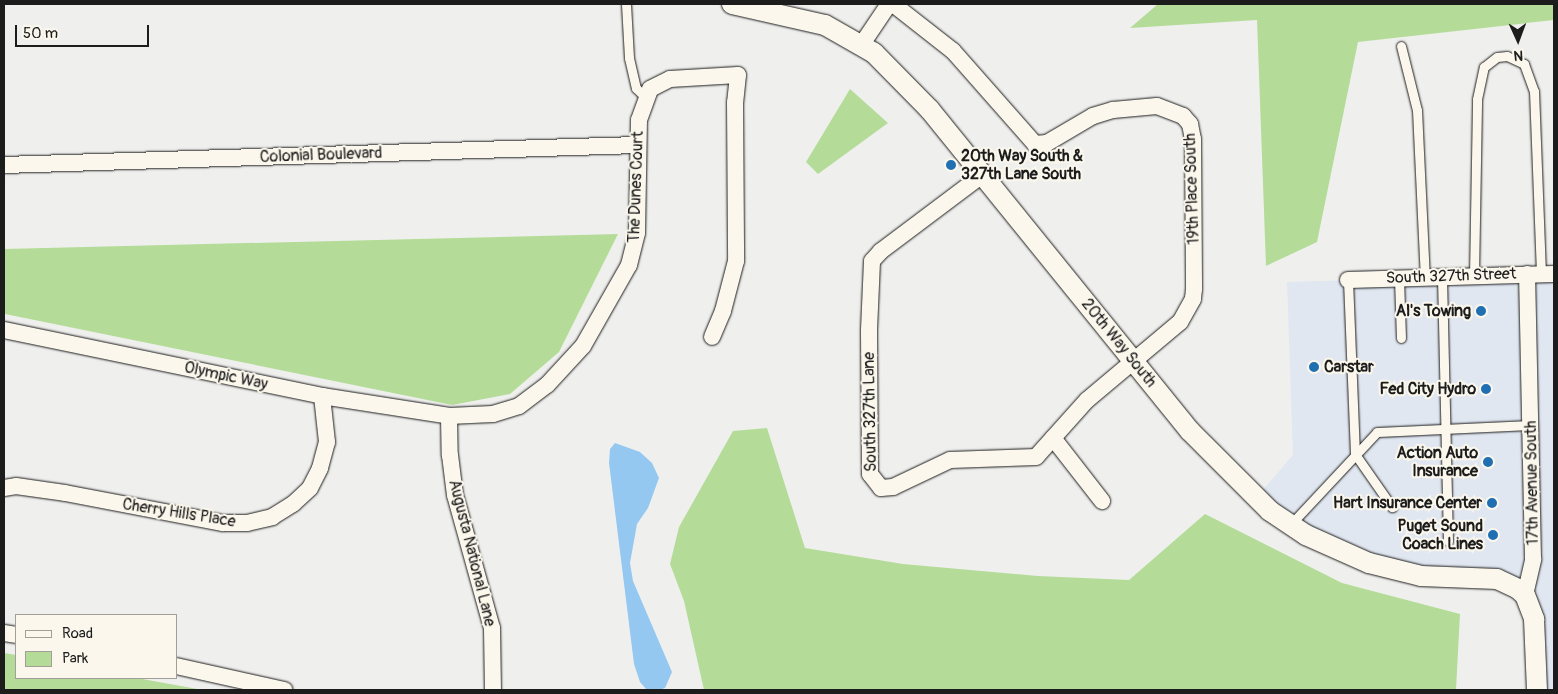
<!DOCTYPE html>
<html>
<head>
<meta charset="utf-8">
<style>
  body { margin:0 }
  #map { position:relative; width:1558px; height:694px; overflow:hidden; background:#eff0ee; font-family:Pangolin,sans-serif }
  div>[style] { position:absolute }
  .built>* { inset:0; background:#e0e7f1 }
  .green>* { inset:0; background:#b4dc98 }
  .water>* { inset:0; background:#94c8f1 }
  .roads { filter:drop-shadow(0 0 1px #1c1c1c) drop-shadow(0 0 1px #1c1c1c) }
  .service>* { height:9px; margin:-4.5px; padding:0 4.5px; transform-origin:4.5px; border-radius:4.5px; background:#fbf7ec }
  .minor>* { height:16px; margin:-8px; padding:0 8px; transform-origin:8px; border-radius:8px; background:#fbf7ec }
  .tertiary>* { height:20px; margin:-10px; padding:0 10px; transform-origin:10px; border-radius:10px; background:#fbf7ec }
  .dots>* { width:14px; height:14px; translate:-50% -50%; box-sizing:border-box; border:2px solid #fbf7ec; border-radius:50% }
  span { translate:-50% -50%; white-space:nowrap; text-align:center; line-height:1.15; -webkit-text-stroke:4px #fbf7ec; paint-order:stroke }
  .street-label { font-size:16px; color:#1c1c1c }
  .poi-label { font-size:16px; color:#1c1c1c; font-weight:700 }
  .left { translate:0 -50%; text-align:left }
  .right { translate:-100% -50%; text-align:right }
  .frame { position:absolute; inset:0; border:5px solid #1c1c1c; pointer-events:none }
  .legend { position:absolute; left:15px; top:614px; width:162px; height:65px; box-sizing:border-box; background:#fbf7ec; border:1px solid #a29f99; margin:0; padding:6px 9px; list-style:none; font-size:15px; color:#1c1c1c }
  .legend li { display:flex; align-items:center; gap:10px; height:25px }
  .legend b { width:25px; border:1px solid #a29f99 }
  .north { position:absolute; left:1493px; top:15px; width:50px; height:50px; -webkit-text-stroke:4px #fbf7ec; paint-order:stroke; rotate:178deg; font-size:14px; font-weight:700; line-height:20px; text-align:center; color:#1c1c1c }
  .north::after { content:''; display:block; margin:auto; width:18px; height:22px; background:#1c1c1c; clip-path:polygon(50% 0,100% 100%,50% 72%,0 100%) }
  .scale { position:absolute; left:15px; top:25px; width:134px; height:22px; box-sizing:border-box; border:2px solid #1c1c1c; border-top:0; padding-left:6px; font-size:15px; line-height:18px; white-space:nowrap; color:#1c1c1c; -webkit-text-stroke:4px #fbf7ec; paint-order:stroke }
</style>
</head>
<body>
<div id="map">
  <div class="built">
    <div style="clip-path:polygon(1554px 274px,1554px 690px,1538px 690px,1518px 589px,1404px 573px,1255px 499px,1293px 455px,1287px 282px)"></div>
  </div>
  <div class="green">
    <div style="clip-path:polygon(1158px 4px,1554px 4px,1554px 20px,1358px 42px,1317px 242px,1266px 266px,1257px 20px,1130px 28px)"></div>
    <div style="clip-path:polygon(850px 89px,888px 123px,818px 174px,806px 162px)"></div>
    <div style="clip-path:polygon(618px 234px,559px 352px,510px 394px,452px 405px,5px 314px,4px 311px,4px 249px)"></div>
    <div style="clip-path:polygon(767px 428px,805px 548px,903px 564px,1038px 576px,1129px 580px,1205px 514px,1342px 583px,1460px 614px,1456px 690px,704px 690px,684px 601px,670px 564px,679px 527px,733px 431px)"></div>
    <div style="clip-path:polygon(4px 653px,16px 655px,16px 678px,137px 678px,203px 690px,4px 690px)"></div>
  </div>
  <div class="water">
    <div style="clip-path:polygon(615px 443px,640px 452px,652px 463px,659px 478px,648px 508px,637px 524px,630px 563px,633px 581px,672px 672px,665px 688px,659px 690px,646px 689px,640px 682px,634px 664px,609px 463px,610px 449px)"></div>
  </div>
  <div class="roads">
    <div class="service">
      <div style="left:626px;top:4px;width:54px;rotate:86.8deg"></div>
      <div style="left:629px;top:58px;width:31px;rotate:77deg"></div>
      <div style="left:636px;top:88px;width:13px;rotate:45deg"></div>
      <div style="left:1401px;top:46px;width:66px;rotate:76deg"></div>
      <div style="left:1417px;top:110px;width:167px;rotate:87.3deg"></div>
      <div style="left:1474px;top:276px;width:177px;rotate:-89deg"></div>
      <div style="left:1477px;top:99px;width:33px;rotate:-78deg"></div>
      <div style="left:1484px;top:67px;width:16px;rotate:-38deg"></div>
      <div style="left:1497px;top:57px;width:10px;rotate:-6deg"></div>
      <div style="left:1507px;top:56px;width:19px;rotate:25deg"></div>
      <div style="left:1524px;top:64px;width:29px;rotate:70deg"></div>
      <div style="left:1534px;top:91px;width:183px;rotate:87.8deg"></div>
      <div style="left:1442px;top:277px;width:264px;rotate:88.7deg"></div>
      <div style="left:1399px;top:278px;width:60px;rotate:88.1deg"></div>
      <div style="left:1348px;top:280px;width:174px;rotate:87.7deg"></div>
      <div style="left:1355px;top:454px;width:65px;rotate:55.1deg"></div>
      <div style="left:1290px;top:525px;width:127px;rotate:-46.9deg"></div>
      <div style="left:1377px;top:432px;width:154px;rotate:-2.6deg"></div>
    </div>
    <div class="minor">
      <div style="left:893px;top:4px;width:76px;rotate:38.1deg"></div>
      <div style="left:953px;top:51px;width:124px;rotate:48.6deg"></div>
      <div style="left:1035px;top:144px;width:12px;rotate:-5deg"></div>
      <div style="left:1047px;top:143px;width:53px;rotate:-30.4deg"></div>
      <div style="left:1093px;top:116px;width:21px;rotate:-17deg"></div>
      <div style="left:1113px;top:110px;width:44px;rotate:-5.2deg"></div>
      <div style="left:1157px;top:106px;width:28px;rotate:21deg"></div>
      <div style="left:1183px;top:116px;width:11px;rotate:49deg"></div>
      <div style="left:1190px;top:124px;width:15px;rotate:79deg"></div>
      <div style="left:1193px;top:139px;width:150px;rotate:89.6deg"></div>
      <div style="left:1194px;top:289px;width:10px;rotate:96deg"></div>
      <div style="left:1193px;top:299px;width:26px;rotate:119deg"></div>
      <div style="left:1180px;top:322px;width:121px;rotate:140deg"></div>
      <div style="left:1087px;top:400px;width:76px;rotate:131.8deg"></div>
      <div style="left:1036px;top:457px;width:86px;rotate:178deg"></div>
      <div style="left:950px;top:460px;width:63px;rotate:154.7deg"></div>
      <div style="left:893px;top:487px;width:12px;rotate:175deg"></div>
      <div style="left:881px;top:488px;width:18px;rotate:-128deg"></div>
      <div style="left:870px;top:474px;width:144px;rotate:-90.4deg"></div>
      <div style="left:869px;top:330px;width:69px;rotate:-87.5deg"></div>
      <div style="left:872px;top:261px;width:13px;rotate:-48deg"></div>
      <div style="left:881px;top:251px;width:125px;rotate:-36.9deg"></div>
      <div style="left:862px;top:44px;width:48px;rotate:-56deg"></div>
      <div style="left:4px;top:165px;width:634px;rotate:-1.81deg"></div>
      <div style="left:1348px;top:280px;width:206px;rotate:-1.7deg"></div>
      <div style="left:4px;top:330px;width:325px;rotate:11.7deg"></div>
      <div style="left:322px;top:396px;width:129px;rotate:8.9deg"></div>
      <div style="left:449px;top:416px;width:44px;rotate:-2.6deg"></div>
      <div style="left:493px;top:414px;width:27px;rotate:-17deg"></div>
      <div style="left:519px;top:406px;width:35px;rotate:-37deg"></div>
      <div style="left:547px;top:385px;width:53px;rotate:-47.3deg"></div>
      <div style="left:583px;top:346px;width:93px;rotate:-60.4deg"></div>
      <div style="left:629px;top:265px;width:33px;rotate:-76deg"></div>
      <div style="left:637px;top:233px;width:113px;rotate:-89deg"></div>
      <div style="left:639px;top:120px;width:33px;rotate:-70deg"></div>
      <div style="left:650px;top:89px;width:22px;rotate:-27deg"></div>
      <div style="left:670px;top:79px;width:68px;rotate:-3.4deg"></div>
      <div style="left:738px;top:75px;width:27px;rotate:96deg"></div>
      <div style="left:735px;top:102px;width:159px;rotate:89.6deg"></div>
      <div style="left:736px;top:261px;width:52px;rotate:104.6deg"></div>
      <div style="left:723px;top:311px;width:28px;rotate:113deg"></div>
      <div style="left:449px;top:416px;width:39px;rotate:89deg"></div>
      <div style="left:450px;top:455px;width:40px;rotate:82.9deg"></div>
      <div style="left:455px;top:495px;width:138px;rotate:74.5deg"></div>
      <div style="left:492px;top:628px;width:62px;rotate:89.1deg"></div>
      <div style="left:1053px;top:438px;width:80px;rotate:52.1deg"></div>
      <div style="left:4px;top:488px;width:12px;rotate:-9deg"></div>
      <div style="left:16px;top:486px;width:49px;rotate:8.1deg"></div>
      <div style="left:65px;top:493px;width:161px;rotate:10.8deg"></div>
      <div style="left:223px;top:523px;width:24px"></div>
      <div style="left:247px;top:523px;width:26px;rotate:-13deg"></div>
      <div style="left:272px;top:517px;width:25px;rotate:-32deg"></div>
      <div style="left:293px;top:504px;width:23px;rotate:-43deg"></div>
      <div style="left:310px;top:488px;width:22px;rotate:-63deg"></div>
      <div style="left:320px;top:468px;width:27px;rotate:-75deg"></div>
      <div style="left:327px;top:442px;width:46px;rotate:-96.2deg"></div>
      <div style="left:1525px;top:595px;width:37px;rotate:-77deg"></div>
      <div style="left:1533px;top:559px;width:285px;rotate:-91.2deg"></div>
      <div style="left:4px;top:633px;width:12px;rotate:9deg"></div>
      <div style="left:176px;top:666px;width:111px;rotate:12.5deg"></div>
    </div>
    <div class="tertiary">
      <div style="left:732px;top:4px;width:95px;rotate:12.7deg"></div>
      <div style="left:825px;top:25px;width:56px;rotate:29.7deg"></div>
      <div style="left:874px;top:53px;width:80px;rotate:45.5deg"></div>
      <div style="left:930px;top:110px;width:413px;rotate:51deg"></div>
      <div style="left:1190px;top:431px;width:113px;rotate:45deg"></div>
      <div style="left:1270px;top:511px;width:43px;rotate:33.7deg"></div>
      <div style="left:1306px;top:535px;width:69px;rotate:24deg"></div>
      <div style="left:1369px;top:563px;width:54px;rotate:14deg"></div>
      <div style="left:1421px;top:576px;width:76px;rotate:2.3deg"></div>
      <div style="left:1497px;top:579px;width:23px;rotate:25deg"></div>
      <div style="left:1518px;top:589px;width:9px;rotate:41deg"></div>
      <div style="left:1525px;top:595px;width:26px;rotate:69deg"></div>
      <div style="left:1534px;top:619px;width:71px;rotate:87.6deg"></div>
    </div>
  </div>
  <div class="dots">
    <div style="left:951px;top:165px;background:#1f6fb2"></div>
    <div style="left:1481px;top:311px;background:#1f6fb2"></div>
    <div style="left:1314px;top:367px;background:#1f6fb2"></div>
    <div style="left:1486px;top:389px;background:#1f6fb2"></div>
    <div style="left:1488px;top:462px;background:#1f6fb2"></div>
    <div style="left:1492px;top:503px;background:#1f6fb2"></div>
    <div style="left:1493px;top:535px;background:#1f6fb2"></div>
  </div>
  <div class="street-label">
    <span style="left:321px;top:155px;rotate:-2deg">Colonial Boulevard</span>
    <span style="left:636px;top:187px;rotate:-88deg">The Dunes Court</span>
    <span style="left:1192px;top:189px;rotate:-92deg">19th Place South</span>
    <span style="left:1451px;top:276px;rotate:-2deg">South 327th Street</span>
    <span style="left:1119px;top:343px;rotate:51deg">20th Way South</span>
    <span style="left:226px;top:376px;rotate:12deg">Olympic Way</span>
    <span style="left:870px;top:412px;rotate:-91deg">South 327th Lane</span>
    <span style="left:1532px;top:483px;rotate:-91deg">17th Avenue South</span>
    <span style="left:179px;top:513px;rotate:9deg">Cherry Hills Place</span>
    <span style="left:472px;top:553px;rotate:76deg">Augusta National Lane</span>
  </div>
  <div class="poi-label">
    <span class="left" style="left:961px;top:165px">20th Way South &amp;<br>327th Lane South</span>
    <span class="right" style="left:1471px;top:311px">Al's Towing</span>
    <span class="left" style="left:1324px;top:367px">Carstar</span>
    <span class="right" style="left:1476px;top:389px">Fed City Hydro</span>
    <span class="right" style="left:1478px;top:462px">Action Auto<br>Insurance</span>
    <span class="right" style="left:1482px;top:503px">Hart Insurance Center</span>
    <span class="right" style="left:1483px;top:535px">Puget Sound<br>Coach Lines</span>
  </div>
  <div class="frame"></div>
  <ul class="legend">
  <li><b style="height:6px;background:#fbf7ec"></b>Road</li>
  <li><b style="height:14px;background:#b4dc98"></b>Park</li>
  </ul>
  <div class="north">N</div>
  <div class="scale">50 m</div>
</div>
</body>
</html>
